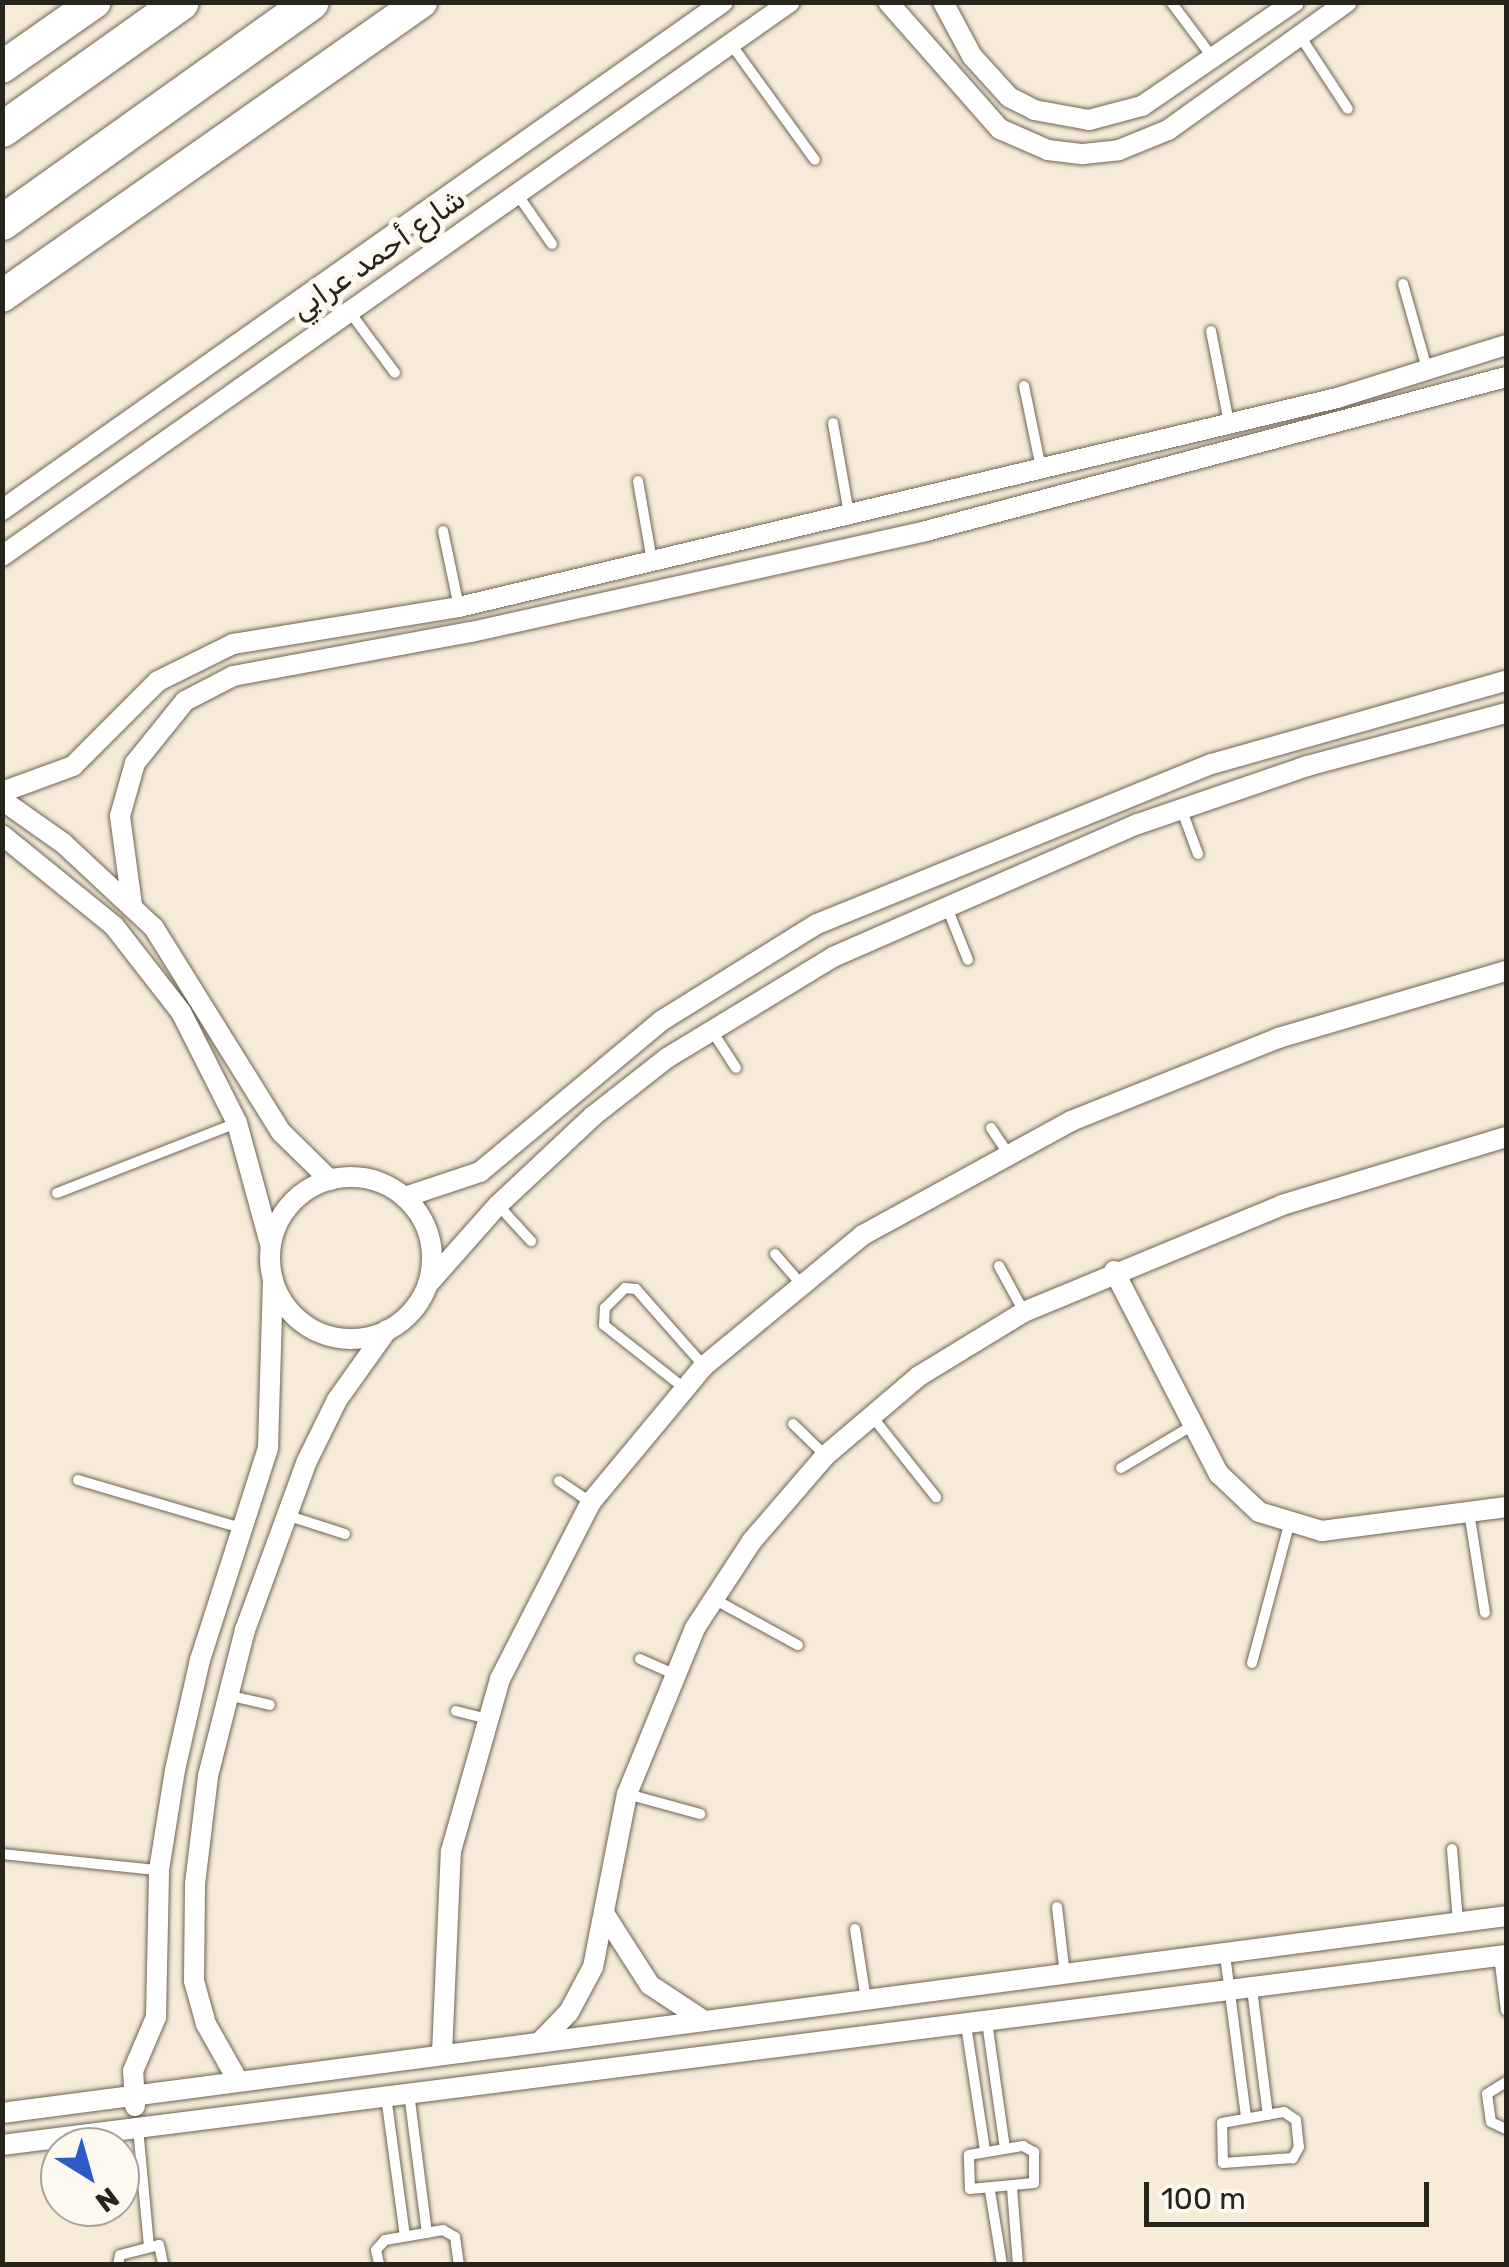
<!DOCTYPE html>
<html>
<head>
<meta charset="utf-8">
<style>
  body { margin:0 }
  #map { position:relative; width:1509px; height:2267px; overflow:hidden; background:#f6ebd8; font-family:Rubik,"Noto Sans Arabic",sans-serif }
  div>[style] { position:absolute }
  .roads { filter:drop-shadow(0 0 2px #6d6453) drop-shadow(0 0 2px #6d6453) }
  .service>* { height:10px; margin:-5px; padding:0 5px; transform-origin:5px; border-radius:5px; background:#fff }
  .minor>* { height:20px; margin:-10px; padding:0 10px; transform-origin:10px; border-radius:10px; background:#fff }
  .minor>.ring { margin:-10px; padding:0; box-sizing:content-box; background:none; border:20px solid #fff; border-radius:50% }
  .trunk>* { height:32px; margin:-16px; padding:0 16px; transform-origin:16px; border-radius:16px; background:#fff }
  .motorway>* { height:35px; margin:-17.5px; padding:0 17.5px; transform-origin:17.5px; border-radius:17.5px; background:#fff }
  span { translate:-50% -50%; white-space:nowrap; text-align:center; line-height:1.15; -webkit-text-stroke:10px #fdf9f1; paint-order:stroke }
  .street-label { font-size:30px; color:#27241c }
  .frame { position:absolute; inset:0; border:5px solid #27241c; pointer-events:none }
  .north { position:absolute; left:40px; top:2127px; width:100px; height:100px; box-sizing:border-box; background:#fdf9f1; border:2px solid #a7a49c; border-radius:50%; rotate:143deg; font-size:28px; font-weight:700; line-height:40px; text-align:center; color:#27241c }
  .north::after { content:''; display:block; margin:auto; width:35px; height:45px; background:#2b5bc9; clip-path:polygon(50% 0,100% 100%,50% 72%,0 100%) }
  .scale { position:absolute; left:1144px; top:2182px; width:285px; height:45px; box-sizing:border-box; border:5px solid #27241c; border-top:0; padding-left:12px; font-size:30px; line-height:35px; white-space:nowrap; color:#27241c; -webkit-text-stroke:8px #fdf9f1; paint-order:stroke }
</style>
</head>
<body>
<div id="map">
  <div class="roads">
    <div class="service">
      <div style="left:1171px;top:2px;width:70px;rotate:53.1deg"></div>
      <div style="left:1300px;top:36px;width:87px;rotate:56.7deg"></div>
      <div style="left:731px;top:44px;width:143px;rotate:54.1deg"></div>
      <div style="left:517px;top:194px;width:61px;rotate:55deg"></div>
      <div style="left:1403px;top:284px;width:88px;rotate:74.2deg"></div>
      <div style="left:349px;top:311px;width:77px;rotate:53.4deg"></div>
      <div style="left:1211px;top:331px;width:94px;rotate:78.9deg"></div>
      <div style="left:1024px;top:386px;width:84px;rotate:78.3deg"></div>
      <div style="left:833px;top:423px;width:92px;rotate:80deg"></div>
      <div style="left:638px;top:481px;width:81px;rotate:80.1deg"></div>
      <div style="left:443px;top:531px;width:78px;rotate:78.1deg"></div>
      <div style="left:1181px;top:808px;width:49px;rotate:69.7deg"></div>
      <div style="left:946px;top:905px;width:59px;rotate:68.2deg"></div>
      <div style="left:712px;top:1031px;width:44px;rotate:57deg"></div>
      <div style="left:991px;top:1128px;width:30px;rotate:56deg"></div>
      <div style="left:57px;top:1193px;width:193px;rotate:-21.3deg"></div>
      <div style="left:498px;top:1205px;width:49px;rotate:47.5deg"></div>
      <div style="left:775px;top:1254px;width:38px;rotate:49deg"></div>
      <div style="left:999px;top:1266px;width:52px;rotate:61.5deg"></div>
      <div style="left:684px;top:1388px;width:102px;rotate:-141.8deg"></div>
      <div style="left:604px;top:1325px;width:17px;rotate:-87deg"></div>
      <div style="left:605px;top:1308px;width:28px;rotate:-45deg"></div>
      <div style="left:625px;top:1288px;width:11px;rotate:5deg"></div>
      <div style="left:636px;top:1289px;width:103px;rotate:48.6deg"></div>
      <div style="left:871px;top:1415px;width:105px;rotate:51.6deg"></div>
      <div style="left:793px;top:1424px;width:45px;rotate:44.1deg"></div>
      <div style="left:1121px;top:1468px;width:84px;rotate:-30.8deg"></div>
      <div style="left:78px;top:1480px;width:173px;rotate:16.4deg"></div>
      <div style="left:559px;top:1481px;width:37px;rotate:34deg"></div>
      <div style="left:1469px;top:1512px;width:102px;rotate:81deg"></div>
      <div style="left:286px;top:1515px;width:62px;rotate:17.9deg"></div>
      <div style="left:712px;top:1598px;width:98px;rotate:28.7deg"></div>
      <div style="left:640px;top:1659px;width:36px;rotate:24deg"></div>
      <div style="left:1252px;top:1663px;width:143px;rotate:-75deg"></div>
      <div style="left:227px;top:1695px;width:44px;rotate:13.1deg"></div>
      <div style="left:456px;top:1711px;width:33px;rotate:14deg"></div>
      <div style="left:627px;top:1794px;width:76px;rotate:15.3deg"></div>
      <div style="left:1452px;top:1849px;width:73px;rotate:85.3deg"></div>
      <div style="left:2px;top:1854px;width:157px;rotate:5.9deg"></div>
      <div style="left:1057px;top:1907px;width:68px;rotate:83.3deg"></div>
      <div style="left:855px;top:1929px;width:72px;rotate:81.2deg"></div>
      <div style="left:1225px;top:1955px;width:163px;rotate:82.6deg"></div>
      <div style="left:1499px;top:1956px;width:55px;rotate:82.7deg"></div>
      <div style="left:1252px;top:1989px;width:127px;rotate:82.8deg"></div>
      <div style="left:987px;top:2022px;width:127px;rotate:81.9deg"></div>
      <div style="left:966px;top:2025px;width:127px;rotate:81.4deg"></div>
      <div style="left:1506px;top:2082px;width:22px;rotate:148deg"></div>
      <div style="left:1487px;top:2094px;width:28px;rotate:82deg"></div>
      <div style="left:1491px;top:2122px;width:17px;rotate:25deg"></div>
      <div style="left:409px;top:2093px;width:141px;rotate:82.7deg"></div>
      <div style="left:386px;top:2096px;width:141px;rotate:82.3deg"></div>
      <div style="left:1284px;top:2112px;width:14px;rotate:34deg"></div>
      <div style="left:1296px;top:2120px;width:27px;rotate:84deg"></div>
      <div style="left:1299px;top:2147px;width:13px;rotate:119deg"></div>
      <div style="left:1293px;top:2158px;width:70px;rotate:175.9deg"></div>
      <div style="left:1223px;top:2163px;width:40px;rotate:-91.4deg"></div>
      <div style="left:1222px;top:2123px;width:63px;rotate:-10.1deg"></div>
      <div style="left:138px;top:2128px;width:119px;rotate:84.7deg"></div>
      <div style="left:1023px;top:2146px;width:13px;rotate:29deg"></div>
      <div style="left:1034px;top:2152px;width:31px;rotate:90deg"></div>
      <div style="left:1034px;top:2183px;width:64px;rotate:174.6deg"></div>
      <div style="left:970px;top:2189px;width:34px;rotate:-92deg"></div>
      <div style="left:969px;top:2155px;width:55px;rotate:-9.5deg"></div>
      <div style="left:1012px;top:2188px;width:76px;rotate:85.5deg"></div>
      <div style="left:990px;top:2191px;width:74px;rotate:80.7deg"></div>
      <div style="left:118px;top:2264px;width:9px;rotate:-77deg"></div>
      <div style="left:120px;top:2255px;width:40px;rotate:-14.4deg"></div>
      <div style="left:159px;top:2245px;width:19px;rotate:78deg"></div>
      <div style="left:379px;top:2264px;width:14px;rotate:-102deg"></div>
      <div style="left:376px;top:2250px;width:13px;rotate:-48deg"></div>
      <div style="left:385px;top:2240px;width:59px;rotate:-9.8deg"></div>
      <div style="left:443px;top:2230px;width:14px;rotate:30deg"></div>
      <div style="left:455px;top:2237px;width:27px;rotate:82deg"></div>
    </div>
    <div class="minor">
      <div style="left:888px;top:2px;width:169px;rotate:48.6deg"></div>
      <div style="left:1000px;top:129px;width:52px;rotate:23.6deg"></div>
      <div style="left:1048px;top:150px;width:35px;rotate:7deg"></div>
      <div style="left:1083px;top:154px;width:36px;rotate:-6deg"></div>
      <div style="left:1119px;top:150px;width:53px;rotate:-22.2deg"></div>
      <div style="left:1168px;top:130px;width:220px;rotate:-35.6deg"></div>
      <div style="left:943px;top:2px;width:61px;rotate:61.8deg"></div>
      <div style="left:972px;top:56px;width:55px;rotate:47.9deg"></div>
      <div style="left:1009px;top:97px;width:28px;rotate:27deg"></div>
      <div style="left:1034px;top:110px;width:56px;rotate:10.3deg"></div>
      <div style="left:1089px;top:120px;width:55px;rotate:-14.8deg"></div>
      <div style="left:1142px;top:106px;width:184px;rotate:-34.4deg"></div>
      <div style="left:2px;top:510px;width:882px;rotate:-35.17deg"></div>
      <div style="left:2px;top:556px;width:963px;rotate:-35.11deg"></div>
      <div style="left:2px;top:792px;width:76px;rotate:-20.1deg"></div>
      <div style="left:73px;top:766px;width:120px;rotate:-45deg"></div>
      <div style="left:158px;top:681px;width:84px;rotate:-26.3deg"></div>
      <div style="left:233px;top:644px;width:229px;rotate:-9.3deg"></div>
      <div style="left:459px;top:607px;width:903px;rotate:-13.39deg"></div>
      <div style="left:1337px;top:398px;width:177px;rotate:-17.4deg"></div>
      <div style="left:2px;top:800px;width:75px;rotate:35.2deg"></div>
      <div style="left:63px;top:843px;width:125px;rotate:43deg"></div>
      <div style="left:154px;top:928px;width:240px;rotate:58.1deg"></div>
      <div style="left:281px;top:1132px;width:69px;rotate:44.4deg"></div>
      <div style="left:2px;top:835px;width:144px;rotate:39.1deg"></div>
      <div style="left:114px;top:926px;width:109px;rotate:52.1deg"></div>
      <div style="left:181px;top:1012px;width:124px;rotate:63.2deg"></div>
      <div style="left:237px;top:1123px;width:125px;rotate:74.7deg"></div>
      <div style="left:132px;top:905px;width:90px;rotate:-97.7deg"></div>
      <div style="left:120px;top:816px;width:55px;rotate:-74.2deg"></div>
      <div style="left:135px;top:763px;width:80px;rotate:-51.1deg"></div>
      <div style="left:185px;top:701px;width:54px;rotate:-27.5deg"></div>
      <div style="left:233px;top:676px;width:242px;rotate:-10.5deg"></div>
      <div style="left:471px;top:632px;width:466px;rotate:-12.5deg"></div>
      <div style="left:926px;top:531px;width:600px;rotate:-14.87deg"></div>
      <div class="ring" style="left:270px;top:1177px;width:142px;height:142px"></div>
      <div style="left:405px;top:1197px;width:79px;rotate:-18.4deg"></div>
      <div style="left:480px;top:1172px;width:236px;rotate:-39.8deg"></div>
      <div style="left:661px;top:1021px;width:184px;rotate:-31.9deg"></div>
      <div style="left:817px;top:924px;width:426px;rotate:-22.1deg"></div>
      <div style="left:1212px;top:764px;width:305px;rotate:-15.8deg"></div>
      <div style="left:1114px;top:1271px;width:229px;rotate:62.7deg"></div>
      <div style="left:1219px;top:1474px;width:55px;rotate:43.5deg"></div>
      <div style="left:1259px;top:1512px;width:66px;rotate:16.8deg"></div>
      <div style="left:1322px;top:1531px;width:186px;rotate:-7.4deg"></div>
      <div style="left:428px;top:1284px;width:106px;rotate:-48.5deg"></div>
      <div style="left:498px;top:1205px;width:130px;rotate:-43.1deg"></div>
      <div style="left:593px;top:1116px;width:94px;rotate:-38.1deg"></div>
      <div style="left:667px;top:1058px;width:194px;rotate:-31.3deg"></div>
      <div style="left:833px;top:957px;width:333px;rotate:-23.6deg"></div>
      <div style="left:1138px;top:824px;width:179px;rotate:-18.9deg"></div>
      <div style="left:1307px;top:766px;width:206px;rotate:-14.9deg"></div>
      <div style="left:605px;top:1915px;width:83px;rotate:57.3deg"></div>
      <div style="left:650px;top:1985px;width:64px;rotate:33.4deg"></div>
      <div style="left:540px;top:2042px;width:42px;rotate:-46deg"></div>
      <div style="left:569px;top:2012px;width:51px;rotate:-61.9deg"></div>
      <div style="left:593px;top:1967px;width:176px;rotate:-78.9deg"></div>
      <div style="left:627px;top:1794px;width:179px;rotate:-67.7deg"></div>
      <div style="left:695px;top:1628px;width:104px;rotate:-56.8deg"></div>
      <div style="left:752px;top:1541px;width:112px;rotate:-49.3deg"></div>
      <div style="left:825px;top:1456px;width:123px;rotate:-40.4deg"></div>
      <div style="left:919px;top:1376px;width:123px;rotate:-31.4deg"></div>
      <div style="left:1024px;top:1312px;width:279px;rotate:-22.5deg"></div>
      <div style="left:1282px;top:1205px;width:234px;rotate:-16.9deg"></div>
      <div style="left:442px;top:2054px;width:203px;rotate:-87.5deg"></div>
      <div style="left:451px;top:1851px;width:179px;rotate:-74.1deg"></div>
      <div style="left:500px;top:1679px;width:199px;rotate:-62.8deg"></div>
      <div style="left:591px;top:1502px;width:177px;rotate:-50.3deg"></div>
      <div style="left:704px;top:1366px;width:206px;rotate:-39.5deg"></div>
      <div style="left:863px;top:1235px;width:237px;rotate:-28.7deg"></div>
      <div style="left:1071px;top:1121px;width:223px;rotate:-21.8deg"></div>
      <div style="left:1278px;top:1038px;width:238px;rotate:-16.4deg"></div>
      <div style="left:237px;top:2079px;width:63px;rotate:-119.4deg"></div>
      <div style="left:206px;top:2024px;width:45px;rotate:-105.6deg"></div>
      <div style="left:194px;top:1981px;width:97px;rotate:-89.4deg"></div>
      <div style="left:195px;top:1884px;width:109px;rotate:-83.1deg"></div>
      <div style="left:208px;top:1776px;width:151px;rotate:-75.8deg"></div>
      <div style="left:245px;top:1630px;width:180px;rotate:-69.9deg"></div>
      <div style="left:307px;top:1461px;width:68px;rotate:-63.8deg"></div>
      <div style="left:337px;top:1400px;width:86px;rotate:-54.5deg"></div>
      <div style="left:135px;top:2106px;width:35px;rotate:-93deg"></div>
      <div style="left:133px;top:2071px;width:59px;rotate:-66.9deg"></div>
      <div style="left:156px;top:2017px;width:147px;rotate:-88.8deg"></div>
      <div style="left:159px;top:1870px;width:101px;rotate:-80.9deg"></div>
      <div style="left:175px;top:1770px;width:113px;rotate:-77.2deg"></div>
      <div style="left:200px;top:1660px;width:223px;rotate:-72.2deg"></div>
      <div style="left:268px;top:1448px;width:169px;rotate:-88.3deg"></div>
      <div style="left:2px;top:2113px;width:1517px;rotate:-7.46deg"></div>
      <div style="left:2px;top:2145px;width:1516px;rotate:-7.2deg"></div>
    </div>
    <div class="trunk">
      <div style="left:2px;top:67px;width:113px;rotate:-35deg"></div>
      <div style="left:2px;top:296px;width:512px;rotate:-35.06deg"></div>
    </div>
    <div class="motorway">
      <div style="left:2px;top:129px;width:219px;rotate:-35.4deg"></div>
      <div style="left:2px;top:222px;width:379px;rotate:-35.5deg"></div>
    </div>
  </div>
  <div class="street-label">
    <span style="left:378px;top:254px;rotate:-35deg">شارع أحمد عرابي</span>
  </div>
  <div class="frame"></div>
  <div class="north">N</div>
  <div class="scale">100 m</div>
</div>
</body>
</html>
